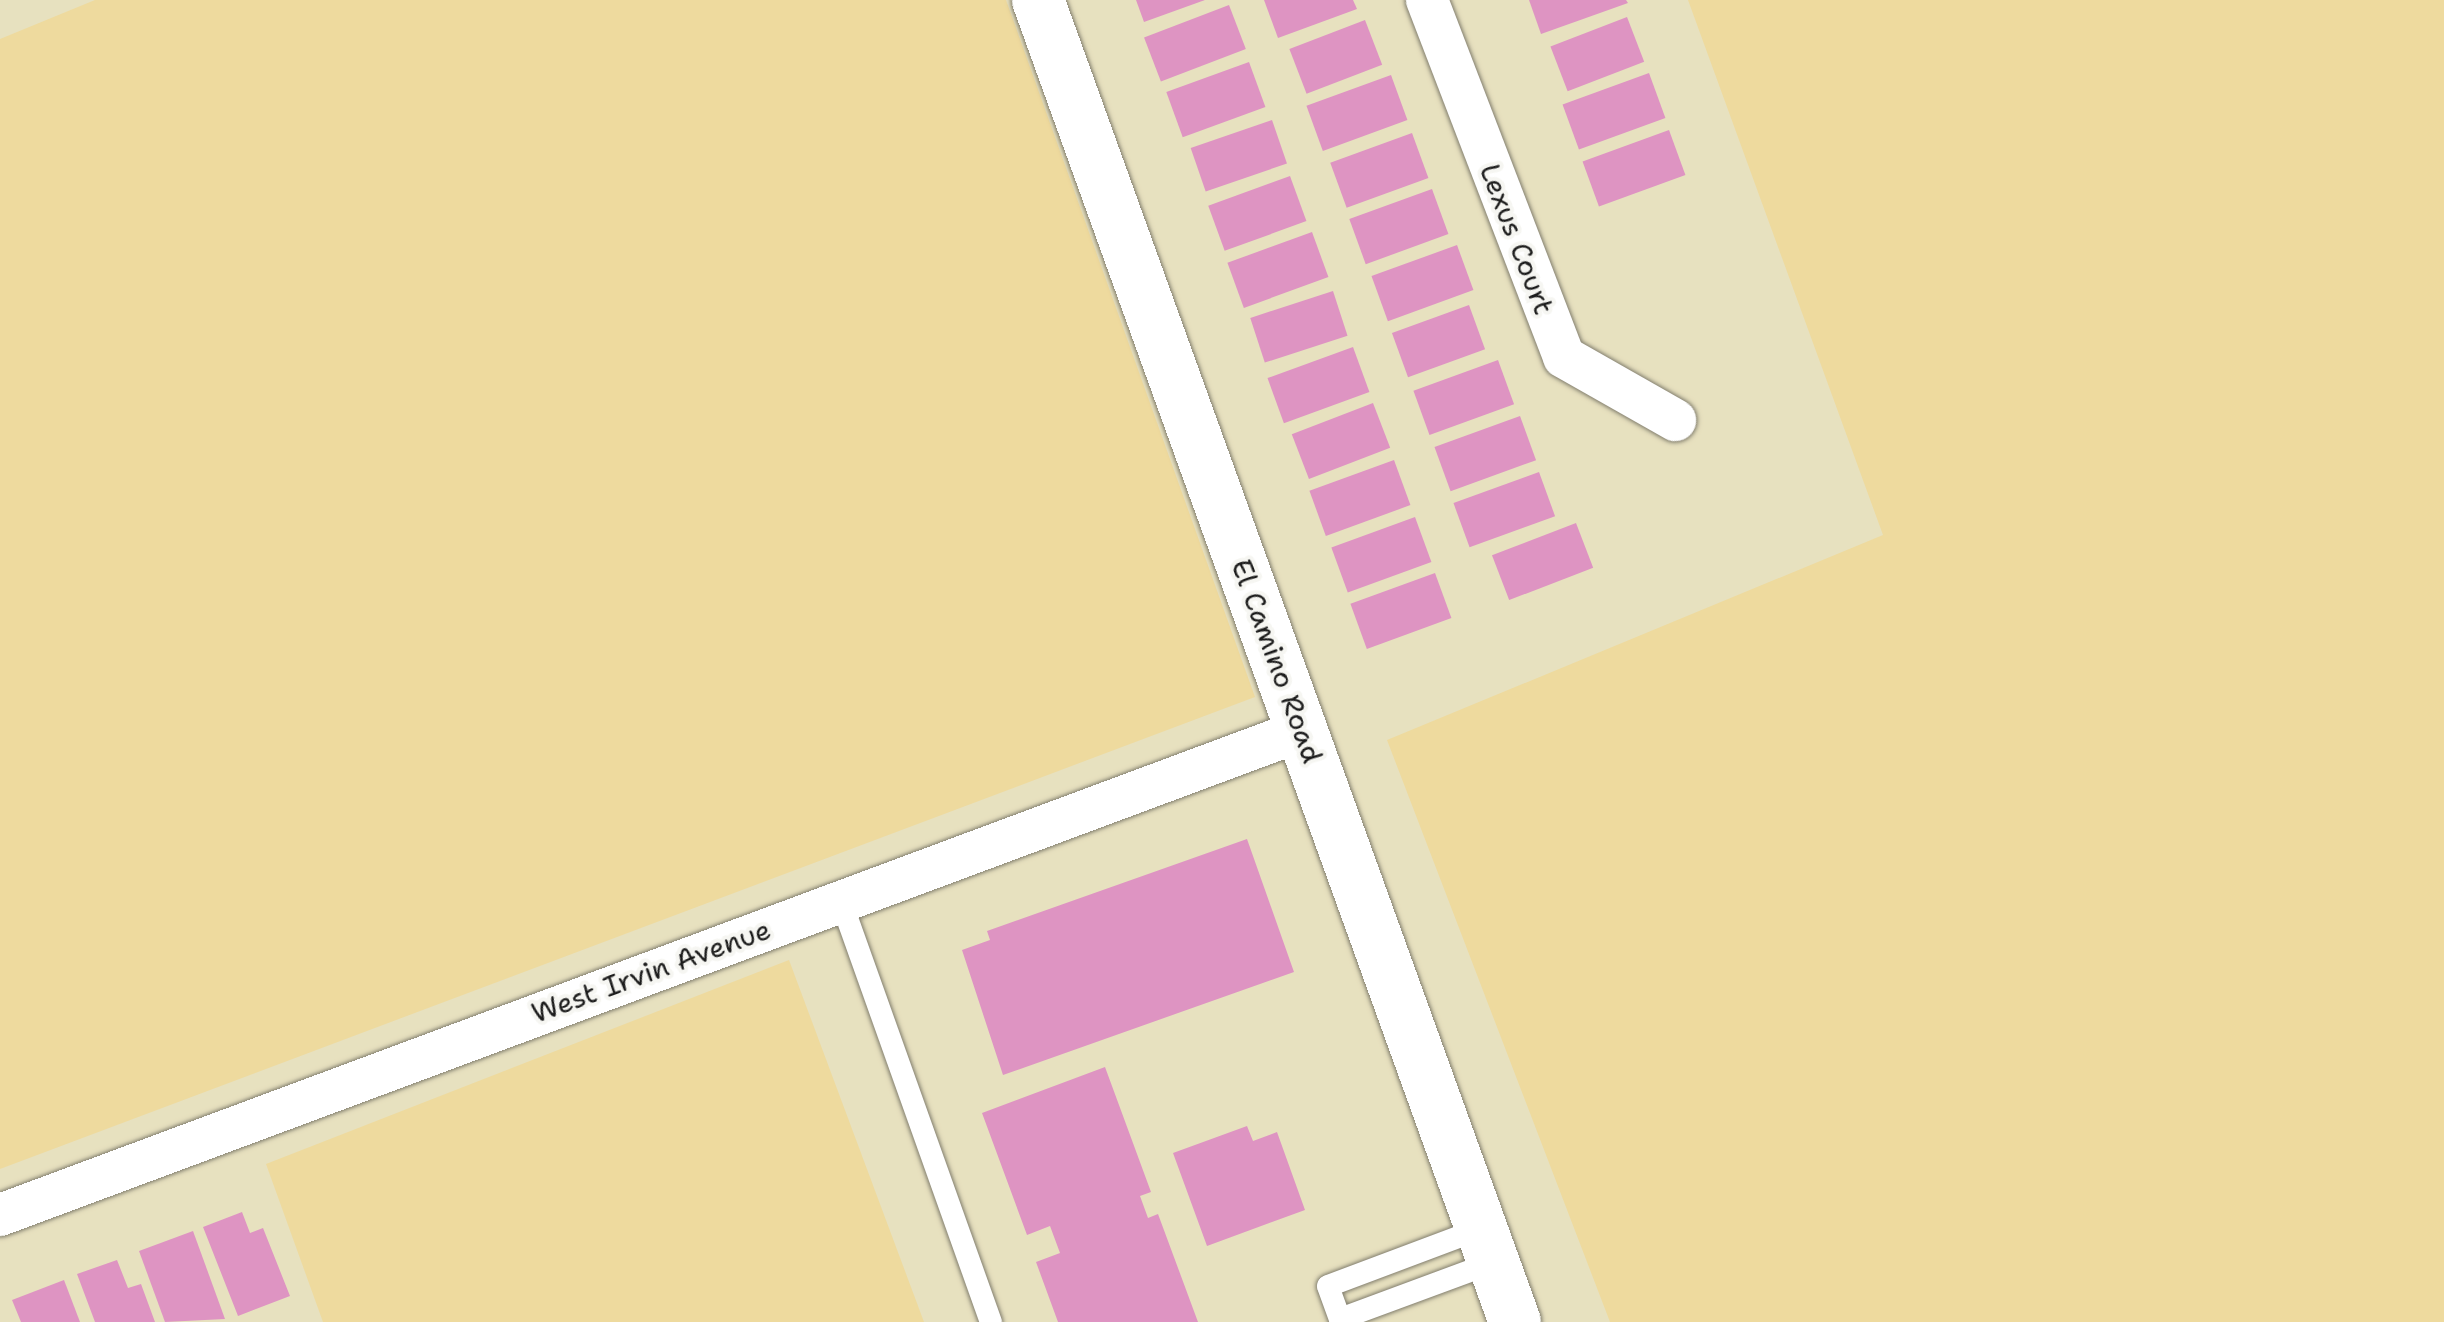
<!DOCTYPE html>
<html>
<head>
<meta charset="utf-8">
<style>
  body { margin:0 }
  #map { position:relative; width:2444px; height:1322px; overflow:hidden; background:#e7e1bf; font-family:"Shantell Sans",sans-serif }
  div>[style] { position:absolute }
  .sand>* { inset:0; background:#eeda9e }
  .building>* { inset:0; background:#de94c2; transform-origin:0 0 }
  .roads { filter:drop-shadow(0 0 2px #827e6e) drop-shadow(0 0 2px #827e6e) }
  .service>* { height:22px; margin:-11px; padding:0 11px; transform-origin:11px; border-radius:11px; background:#fff }
  .minor>* { height:42px; margin:-21px; padding:0 21px; transform-origin:21px; border-radius:21px; background:#fff }
  .tertiary>* { height:52px; margin:-26px; padding:0 26px; transform-origin:26px; border-radius:26px; background:#fff }
  span { translate:-50% -50%; white-space:nowrap; text-align:center; line-height:1.15; -webkit-text-stroke:8px #f6f6f2; paint-order:stroke }
  .street-label { font-size:28px; color:#1c1c1c }
</style>
</head>
<body>
<div id="map">
  <div class="sand">
    <div style="clip-path:polygon(95px 0,1006px 0,1255px 697px,0 1169px,0 39px)"></div>
    <div style="clip-path:polygon(1688px 0,2444px 0,2444px 1322px,1610px 1322px,1387px 740px,1883px 535px)"></div>
    <div style="clip-path:polygon(789px 960px,924px 1322px,323px 1322px,266px 1164px)"></div>
  </div>
  <div class="building">
    <div style="clip-path:polygon(1136px 0,1205px 0,1144px 22px)"></div>
    <div style="clip-path:polygon(1264px 0,1353px 0,1357px 9px,1278px 38px)"></div>
    <div style="clip-path:polygon(1529px 0,1626px 0,1628px 3px,1541px 34px)"></div>
    <div style="left:1229px;top:5px;width:47px;height:91px;rotate:69deg"></div>
    <div style="left:1627px;top:17px;width:48px;height:82px;rotate:69deg"></div>
    <div style="left:1365px;top:20px;width:48px;height:81px;rotate:69deg"></div>
    <div style="left:1249px;top:62px;width:48px;height:88px;rotate:70deg"></div>
    <div style="left:1649px;top:73px;width:48px;height:92px;rotate:70deg"></div>
    <div style="left:1391px;top:75px;width:48px;height:90px;rotate:70deg"></div>
    <div style="left:1272px;top:120px;width:46px;height:86px;rotate:71deg"></div>
    <div style="left:1669px;top:130px;width:48px;height:92px;rotate:70deg"></div>
    <div style="left:1412px;top:133px;width:48px;height:87px;rotate:70deg"></div>
    <div style="left:1290px;top:176px;width:48px;height:87px;rotate:70deg"></div>
    <div style="left:1432px;top:189px;width:48px;height:88px;rotate:70deg"></div>
    <div style="left:1312px;top:232px;width:48px;height:90px;rotate:70deg"></div>
    <div style="left:1457px;top:245px;width:48px;height:91px;rotate:70deg"></div>
    <div style="left:1333px;top:291px;width:47px;height:87px;rotate:72deg"></div>
    <div style="left:1469px;top:305px;width:47px;height:82px;rotate:70deg"></div>
    <div style="left:1353px;top:347px;width:48px;height:91px;rotate:70deg"></div>
    <div style="left:1498px;top:360px;width:47px;height:90px;rotate:70deg"></div>
    <div style="left:1373px;top:403px;width:48px;height:87px;rotate:69deg"></div>
    <div style="left:1520px;top:416px;width:47px;height:91px;rotate:70deg"></div>
    <div style="left:1394px;top:460px;width:48px;height:90px;rotate:70deg"></div>
    <div style="left:1539px;top:472px;width:47px;height:91px;rotate:70deg"></div>
    <div style="left:1415px;top:517px;width:48px;height:89px;rotate:70deg"></div>
    <div style="left:1576px;top:523px;width:48px;height:90px;rotate:69deg"></div>
    <div style="left:1435px;top:573px;width:48px;height:90px;rotate:70deg"></div>
    <div style="clip-path:polygon(1247px 839px,1294px 972px,1003px 1075px,962px 950px,990px 940px,987px 931px)"></div>
    <div style="clip-path:polygon(1105px 1067px,1151px 1192px,1140px 1196px,1148px 1218px,1158px 1214px,1198px 1322px,1058px 1322px,1036px 1262px,1060px 1253px,1050px 1226px,1027px 1235px,982px 1113px)"></div>
    <div style="clip-path:polygon(1247px 1126px,1253px 1141px,1277px 1132px,1305px 1210px,1207px 1246px,1173px 1153px)"></div>
    <div style="clip-path:polygon(242px 1212px,250px 1233px,263px 1228px,290px 1296px,238px 1316px,203px 1227px)"></div>
    <div style="clip-path:polygon(193px 1231px,225px 1319px,165px 1322px,139px 1251px)"></div>
    <div style="clip-path:polygon(117px 1260px,128px 1288px,141px 1284px,155px 1322px,95px 1322px,77px 1274px)"></div>
    <div style="clip-path:polygon(64px 1280px,80px 1322px,21px 1322px,12px 1300px)"></div>
  </div>
  <div class="roads">
    <div class="service">
      <div style="left:841px;top:901px;width:447px;rotate:70.4deg"></div>
      <div style="left:1340px;top:1319px;width:164px;rotate:-20.3deg"></div>
      <div style="left:1341px;top:1322px;width:38px;rotate:-110deg"></div>
      <div style="left:1328px;top:1286px;width:165px;rotate:-20.6deg"></div>
    </div>
    <div class="minor">
      <div style="left:1427px;top:0;width:382px;rotate:69deg"></div>
      <div style="left:1564px;top:357px;width:128px;rotate:29.6deg"></div>
      <div style="left:0;top:1215px;width:1390px;rotate:-20.42deg"></div>
    </div>
    <div class="tertiary">
      <div style="left:1038px;top:0;width:1405px;rotate:70.16deg"></div>
    </div>
  </div>
  <div class="street-label">
    <span style="left:1517px;top:239px;rotate:69deg">Lexus Court</span>
    <span style="left:1277px;top:661px;rotate:70deg">El Camino Road</span>
    <span style="left:651px;top:971px;rotate:-20deg">West Irvin Avenue</span>
  </div>
</div>
</body>
</html>
